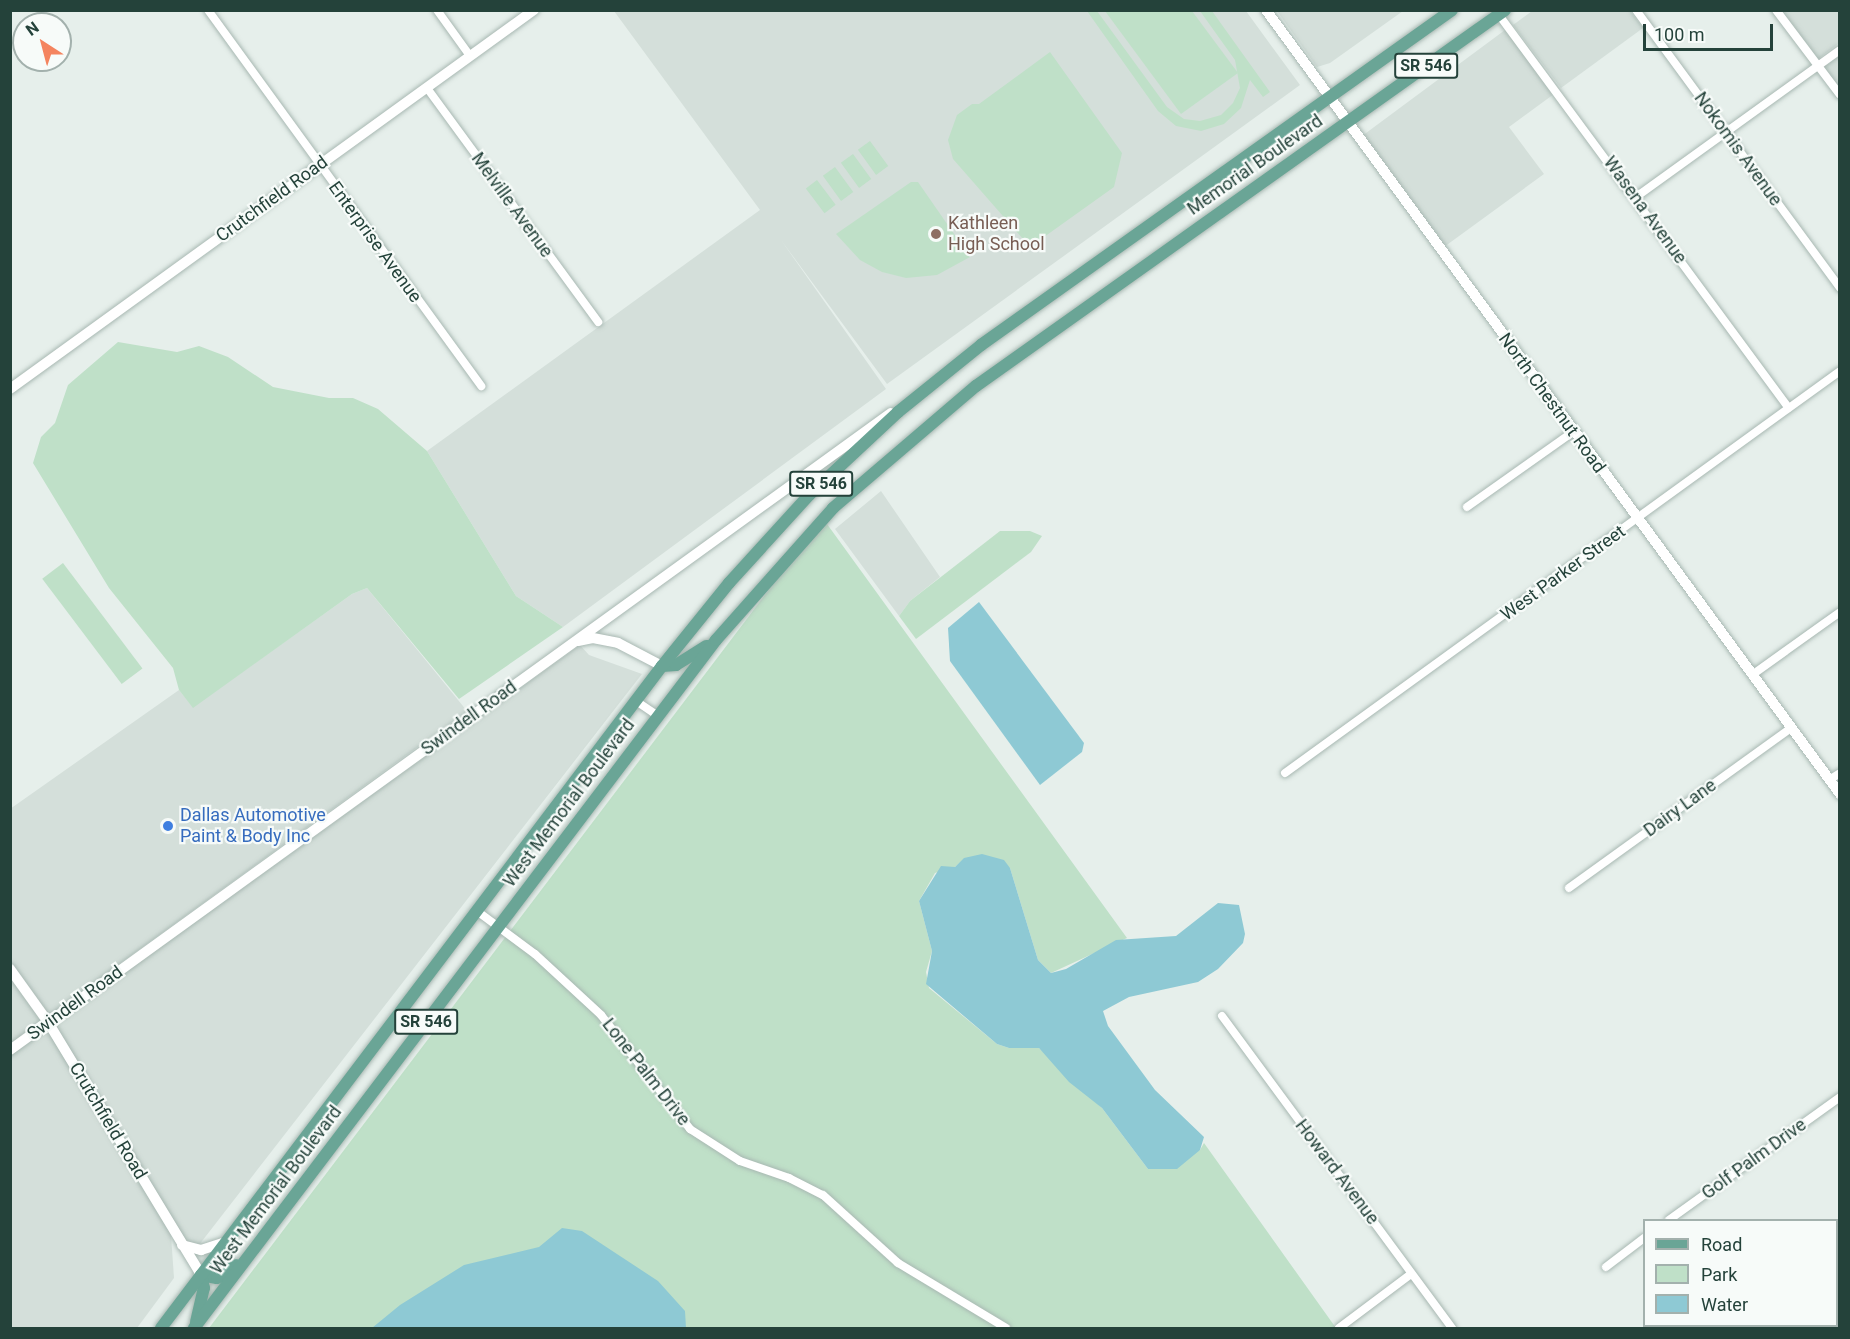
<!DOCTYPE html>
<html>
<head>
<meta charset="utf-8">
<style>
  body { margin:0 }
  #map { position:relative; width:1850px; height:1339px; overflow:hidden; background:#e6efeb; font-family:Roboto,sans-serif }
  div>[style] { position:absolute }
  .built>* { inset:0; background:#d4dfda }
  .green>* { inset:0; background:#bfe0c8; transform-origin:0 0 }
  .water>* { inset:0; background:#8ec9d4 }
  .roads { filter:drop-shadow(0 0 2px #a8b8b2) drop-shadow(0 0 2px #a8b8b2) }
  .minor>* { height:8px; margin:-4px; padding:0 4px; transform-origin:4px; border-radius:4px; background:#fff }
  .tertiary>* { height:10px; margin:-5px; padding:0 5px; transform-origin:5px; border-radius:5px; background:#fff }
  .primary>* { height:12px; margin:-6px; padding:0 6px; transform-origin:6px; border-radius:6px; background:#6aa596 }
  .dots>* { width:16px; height:16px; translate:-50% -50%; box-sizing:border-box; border:3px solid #f7fbf9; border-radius:50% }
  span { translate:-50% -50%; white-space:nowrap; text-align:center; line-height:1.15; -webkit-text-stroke:4.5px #f7fbf9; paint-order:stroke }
  .shield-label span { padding:2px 4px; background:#f7fbf9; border:2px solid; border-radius:4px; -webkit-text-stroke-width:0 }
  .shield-label { font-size:16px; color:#24423a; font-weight:700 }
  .street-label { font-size:18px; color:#24423a }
  .education-label { font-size:18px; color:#785e54 }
  .left { translate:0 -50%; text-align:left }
  .shop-label { font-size:18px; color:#366cbe }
  .frame { position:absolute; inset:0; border:12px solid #24423a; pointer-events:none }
  .legend { position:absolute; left:1643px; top:1219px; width:195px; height:108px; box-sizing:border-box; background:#f7fbf9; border:2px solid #a3b1ad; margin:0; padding:8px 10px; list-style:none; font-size:18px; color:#24423a }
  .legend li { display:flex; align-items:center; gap:12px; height:30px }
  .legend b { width:30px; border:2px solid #a3b1ad }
  .north { position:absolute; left:12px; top:12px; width:60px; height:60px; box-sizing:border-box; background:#f7fbf9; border:2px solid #a3b1ad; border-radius:50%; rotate:324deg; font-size:16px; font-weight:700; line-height:24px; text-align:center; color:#24423a }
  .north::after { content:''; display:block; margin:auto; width:21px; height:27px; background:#f4845f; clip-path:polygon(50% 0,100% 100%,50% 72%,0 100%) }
  .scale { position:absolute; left:1643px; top:24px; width:130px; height:27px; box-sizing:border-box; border:3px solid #24423a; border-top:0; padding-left:8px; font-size:18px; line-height:21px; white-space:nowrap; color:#24423a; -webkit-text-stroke:4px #f7fbf9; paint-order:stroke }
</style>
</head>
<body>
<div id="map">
  <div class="built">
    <div style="clip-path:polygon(614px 11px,1246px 11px,1300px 85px,887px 384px,781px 240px,886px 389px,563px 627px,516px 596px,427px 451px,760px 210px)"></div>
    <div style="clip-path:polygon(1277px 11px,1403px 11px,1330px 63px,1317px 67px)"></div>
    <div style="clip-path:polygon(1630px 11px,1643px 28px,1561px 88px,1513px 25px,1532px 11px)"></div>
    <div style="clip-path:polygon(1782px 11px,1839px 11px,1839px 43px,1818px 59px)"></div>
    <div style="clip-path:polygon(1505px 30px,1554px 94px,1509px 127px,1544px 174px,1444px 247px,1362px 136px)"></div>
    <div style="clip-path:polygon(1839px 56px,1839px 88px,1824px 67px)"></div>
    <div style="clip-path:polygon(881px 491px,940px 577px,910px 601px,899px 616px,835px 529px)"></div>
    <div style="clip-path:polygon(367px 588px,467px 711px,49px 1015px,11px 962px,10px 809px,179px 690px,193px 707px,352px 594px)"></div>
    <div style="clip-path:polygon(580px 645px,589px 655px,642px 674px,199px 1245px,185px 1241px,54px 1024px)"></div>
    <div style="clip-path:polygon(10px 977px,42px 1020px,11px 1043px,10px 1043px)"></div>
    <div style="clip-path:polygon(47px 1029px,171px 1235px,174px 1278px,137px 1328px,11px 1328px,10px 1056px)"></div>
  </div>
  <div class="green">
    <div style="clip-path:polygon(1087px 11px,1097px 11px,1167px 107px,1184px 119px,1200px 121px,1221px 115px,1233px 103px,1240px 88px,1235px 60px,1200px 11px,1212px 11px,1270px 92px,1263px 97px,1250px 80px,1241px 108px,1224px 124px,1201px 131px,1176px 126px,1158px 111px)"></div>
    <div style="clip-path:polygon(1105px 11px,1192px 11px,1238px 73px,1181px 114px)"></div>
    <div style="clip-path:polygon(1050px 52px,1122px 153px,1114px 187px,1030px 247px,953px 159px,948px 140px,957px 115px,972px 104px,979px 104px)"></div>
    <div style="left:870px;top:141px;width:31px;height:15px;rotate:54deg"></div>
    <div style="left:853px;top:154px;width:31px;height:15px;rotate:54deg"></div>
    <div style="left:835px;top:167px;width:31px;height:15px;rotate:54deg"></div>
    <div style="left:817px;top:180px;width:31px;height:14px;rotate:53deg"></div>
    <div style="clip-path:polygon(911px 182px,918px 182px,970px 257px,937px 275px,906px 278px,882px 272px,860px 260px,836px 234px)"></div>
    <div style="clip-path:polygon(118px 342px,177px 352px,199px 346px,228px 357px,273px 387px,329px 398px,353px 398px,378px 409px,427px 451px,516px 596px,563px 627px,459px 699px,367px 588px,352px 594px,193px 708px,179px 690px,173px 668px,109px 588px,33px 463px,41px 437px,55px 423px,68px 385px)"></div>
    <div style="clip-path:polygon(827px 524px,1127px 938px,1051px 973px,1038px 960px,1010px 868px,965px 858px,955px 867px,935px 873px,919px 901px,932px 951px,926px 972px,929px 988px,997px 1044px,1009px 1048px,1039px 1048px,1102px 1108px,1148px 1169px,1200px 1150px,1204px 1143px,1336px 1328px,209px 1328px,774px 583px)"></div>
    <div style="clip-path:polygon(1000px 531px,1030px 531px,1042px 536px,1031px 552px,916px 639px,899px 616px,910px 601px)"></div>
    <div style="left:63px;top:563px;width:132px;height:26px;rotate:53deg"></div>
  </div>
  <div class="water">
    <div style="clip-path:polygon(979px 602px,1084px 743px,1082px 752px,1040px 785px,950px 661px,948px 628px)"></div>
    <div style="clip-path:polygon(982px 854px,1004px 860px,1010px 868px,1038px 960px,1051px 973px,1066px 969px,1116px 940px,1176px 936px,1218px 903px,1239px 905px,1245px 934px,1243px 943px,1218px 969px,1198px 982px,1129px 997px,1103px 1011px,1108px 1026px,1155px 1090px,1204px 1137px,1200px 1150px,1177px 1169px,1148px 1169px,1102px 1108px,1069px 1082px,1039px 1048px,1009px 1048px,997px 1044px,926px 984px,932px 951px,919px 901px,941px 866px,955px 867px,964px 858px)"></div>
    <div style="clip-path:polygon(562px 1228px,582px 1231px,658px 1281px,685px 1311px,686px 1328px,372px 1328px,400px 1305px,464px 1265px,539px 1247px)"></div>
  </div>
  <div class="roads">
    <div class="minor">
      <div style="left:208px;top:10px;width:465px;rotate:54deg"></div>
      <div style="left:437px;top:10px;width:57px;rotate:54.3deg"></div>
      <div style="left:1636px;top:10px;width:345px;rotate:53.7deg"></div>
      <div style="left:1776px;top:10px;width:106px;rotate:53deg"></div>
      <div style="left:1499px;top:15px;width:488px;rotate:53.6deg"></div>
      <div style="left:427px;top:88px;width:290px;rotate:53.8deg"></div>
      <div style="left:1636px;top:197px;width:251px;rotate:-35.8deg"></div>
      <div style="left:1467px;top:507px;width:130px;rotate:-35.3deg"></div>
      <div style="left:1752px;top:675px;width:108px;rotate:-35.6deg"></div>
      <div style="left:636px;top:701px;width:27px;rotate:34deg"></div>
      <div style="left:1285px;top:773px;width:685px;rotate:-35.92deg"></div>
      <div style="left:1829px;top:780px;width:13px;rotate:-32deg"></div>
      <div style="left:1569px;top:888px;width:274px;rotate:-35.8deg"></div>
      <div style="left:477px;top:911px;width:72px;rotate:36.6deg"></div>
      <div style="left:535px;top:954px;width:90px;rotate:42.7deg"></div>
      <div style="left:601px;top:1015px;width:145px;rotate:52deg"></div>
      <div style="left:690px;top:1129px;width:59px;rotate:32.6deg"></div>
      <div style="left:740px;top:1161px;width:52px;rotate:19.1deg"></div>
      <div style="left:789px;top:1178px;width:38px;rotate:27deg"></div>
      <div style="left:823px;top:1195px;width:101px;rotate:42.2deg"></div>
      <div style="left:898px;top:1263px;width:126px;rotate:31deg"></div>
      <div style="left:1222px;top:1016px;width:388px;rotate:53.6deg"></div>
      <div style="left:1669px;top:1220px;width:211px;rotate:-35.7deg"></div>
      <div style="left:1606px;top:1267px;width:48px;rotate:-37.3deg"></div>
      <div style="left:1339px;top:1328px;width:90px;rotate:-36.9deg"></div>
    </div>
    <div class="tertiary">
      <div style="left:1266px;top:10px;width:972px;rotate:53.79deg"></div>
      <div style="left:10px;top:389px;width:647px;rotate:-35.88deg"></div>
      <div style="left:578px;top:641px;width:15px;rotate:-11deg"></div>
      <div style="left:593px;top:638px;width:25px;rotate:11deg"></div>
      <div style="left:618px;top:643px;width:50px;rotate:27.6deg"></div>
      <div style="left:10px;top:969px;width:65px;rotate:54.4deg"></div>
      <div style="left:48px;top:1022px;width:296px;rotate:58.8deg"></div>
      <div style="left:10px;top:1050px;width:1087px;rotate:-35.87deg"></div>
      <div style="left:182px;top:1245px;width:20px;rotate:15deg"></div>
      <div style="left:201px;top:1250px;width:26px;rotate:-18deg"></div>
    </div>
    <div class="primary">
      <div style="left:662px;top:666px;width:14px;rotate:-4deg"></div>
      <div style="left:676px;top:665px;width:36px;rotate:-32deg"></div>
      <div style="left:201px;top:1275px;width:16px;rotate:11deg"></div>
      <div style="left:217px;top:1278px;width:23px;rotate:-34deg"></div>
      <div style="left:196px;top:1322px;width:35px;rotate:-77deg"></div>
      <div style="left:204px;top:1288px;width:13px;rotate:-103deg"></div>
      <div style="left:161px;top:1328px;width:830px;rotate:-52.88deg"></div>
      <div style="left:662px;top:666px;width:107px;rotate:-51.1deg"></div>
      <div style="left:729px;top:583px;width:119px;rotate:-47.7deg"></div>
      <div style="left:809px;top:495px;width:122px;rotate:-43deg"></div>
      <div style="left:898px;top:412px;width:107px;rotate:-38.9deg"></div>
      <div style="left:981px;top:345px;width:578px;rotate:-35.42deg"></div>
      <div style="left:194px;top:1328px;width:864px;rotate:-52.81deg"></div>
      <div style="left:716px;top:640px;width:176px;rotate:-48.4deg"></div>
      <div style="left:833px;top:508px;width:188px;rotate:-40.5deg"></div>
      <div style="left:976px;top:386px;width:649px;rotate:-35.4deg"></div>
    </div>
  </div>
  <div class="dots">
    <div style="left:936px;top:234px;background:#8d6e63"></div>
    <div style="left:168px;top:826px;background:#3f7fe0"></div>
  </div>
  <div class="shield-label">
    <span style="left:1426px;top:66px">SR 546</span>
    <span style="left:821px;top:484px">SR 546</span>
    <span style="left:426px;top:1022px">SR 546</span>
  </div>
  <div class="street-label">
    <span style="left:1738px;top:149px;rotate:54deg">Nokomis Avenue</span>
    <span style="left:1255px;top:165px;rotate:-35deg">Memorial Boulevard</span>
    <span style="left:272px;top:199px;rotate:-36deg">Crutchfield Road</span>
    <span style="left:512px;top:205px;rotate:54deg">Melville Avenue</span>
    <span style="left:1645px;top:210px;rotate:54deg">Wasena Avenue</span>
    <span style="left:375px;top:242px;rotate:54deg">Enterprise Avenue</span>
    <span style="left:1552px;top:403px;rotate:54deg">North Chestnut Road</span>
    <span style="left:1563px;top:573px;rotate:-36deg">West Parker Street</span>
    <span style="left:469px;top:718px;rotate:-36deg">Swindell Road</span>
    <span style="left:569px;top:803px;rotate:-53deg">West Memorial Boulevard</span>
    <span style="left:1680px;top:808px;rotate:-36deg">Dairy Lane</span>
    <span style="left:75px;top:1003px;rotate:-36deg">Swindell Road</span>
    <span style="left:646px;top:1072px;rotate:52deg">Lone Palm Drive</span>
    <span style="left:108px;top:1121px;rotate:59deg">Crutchfield Road</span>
    <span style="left:1754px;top:1159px;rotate:-36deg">Golf Palm Drive</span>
    <span style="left:1337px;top:1172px;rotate:53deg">Howard Avenue</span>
    <span style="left:276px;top:1190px;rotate:-53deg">West Memorial Boulevard</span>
  </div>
  <div class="education-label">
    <span class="left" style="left:948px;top:234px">Kathleen<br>High School</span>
  </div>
  <div class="shop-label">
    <span class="left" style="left:180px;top:826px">Dallas Automotive<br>Paint &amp; Body Inc</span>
  </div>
  <div class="frame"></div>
  <ul class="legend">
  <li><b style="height:8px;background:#6aa596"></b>Road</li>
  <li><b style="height:16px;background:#bfe0c8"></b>Park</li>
  <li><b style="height:16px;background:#8ec9d4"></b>Water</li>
  </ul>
  <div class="north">N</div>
  <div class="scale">100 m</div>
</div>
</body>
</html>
